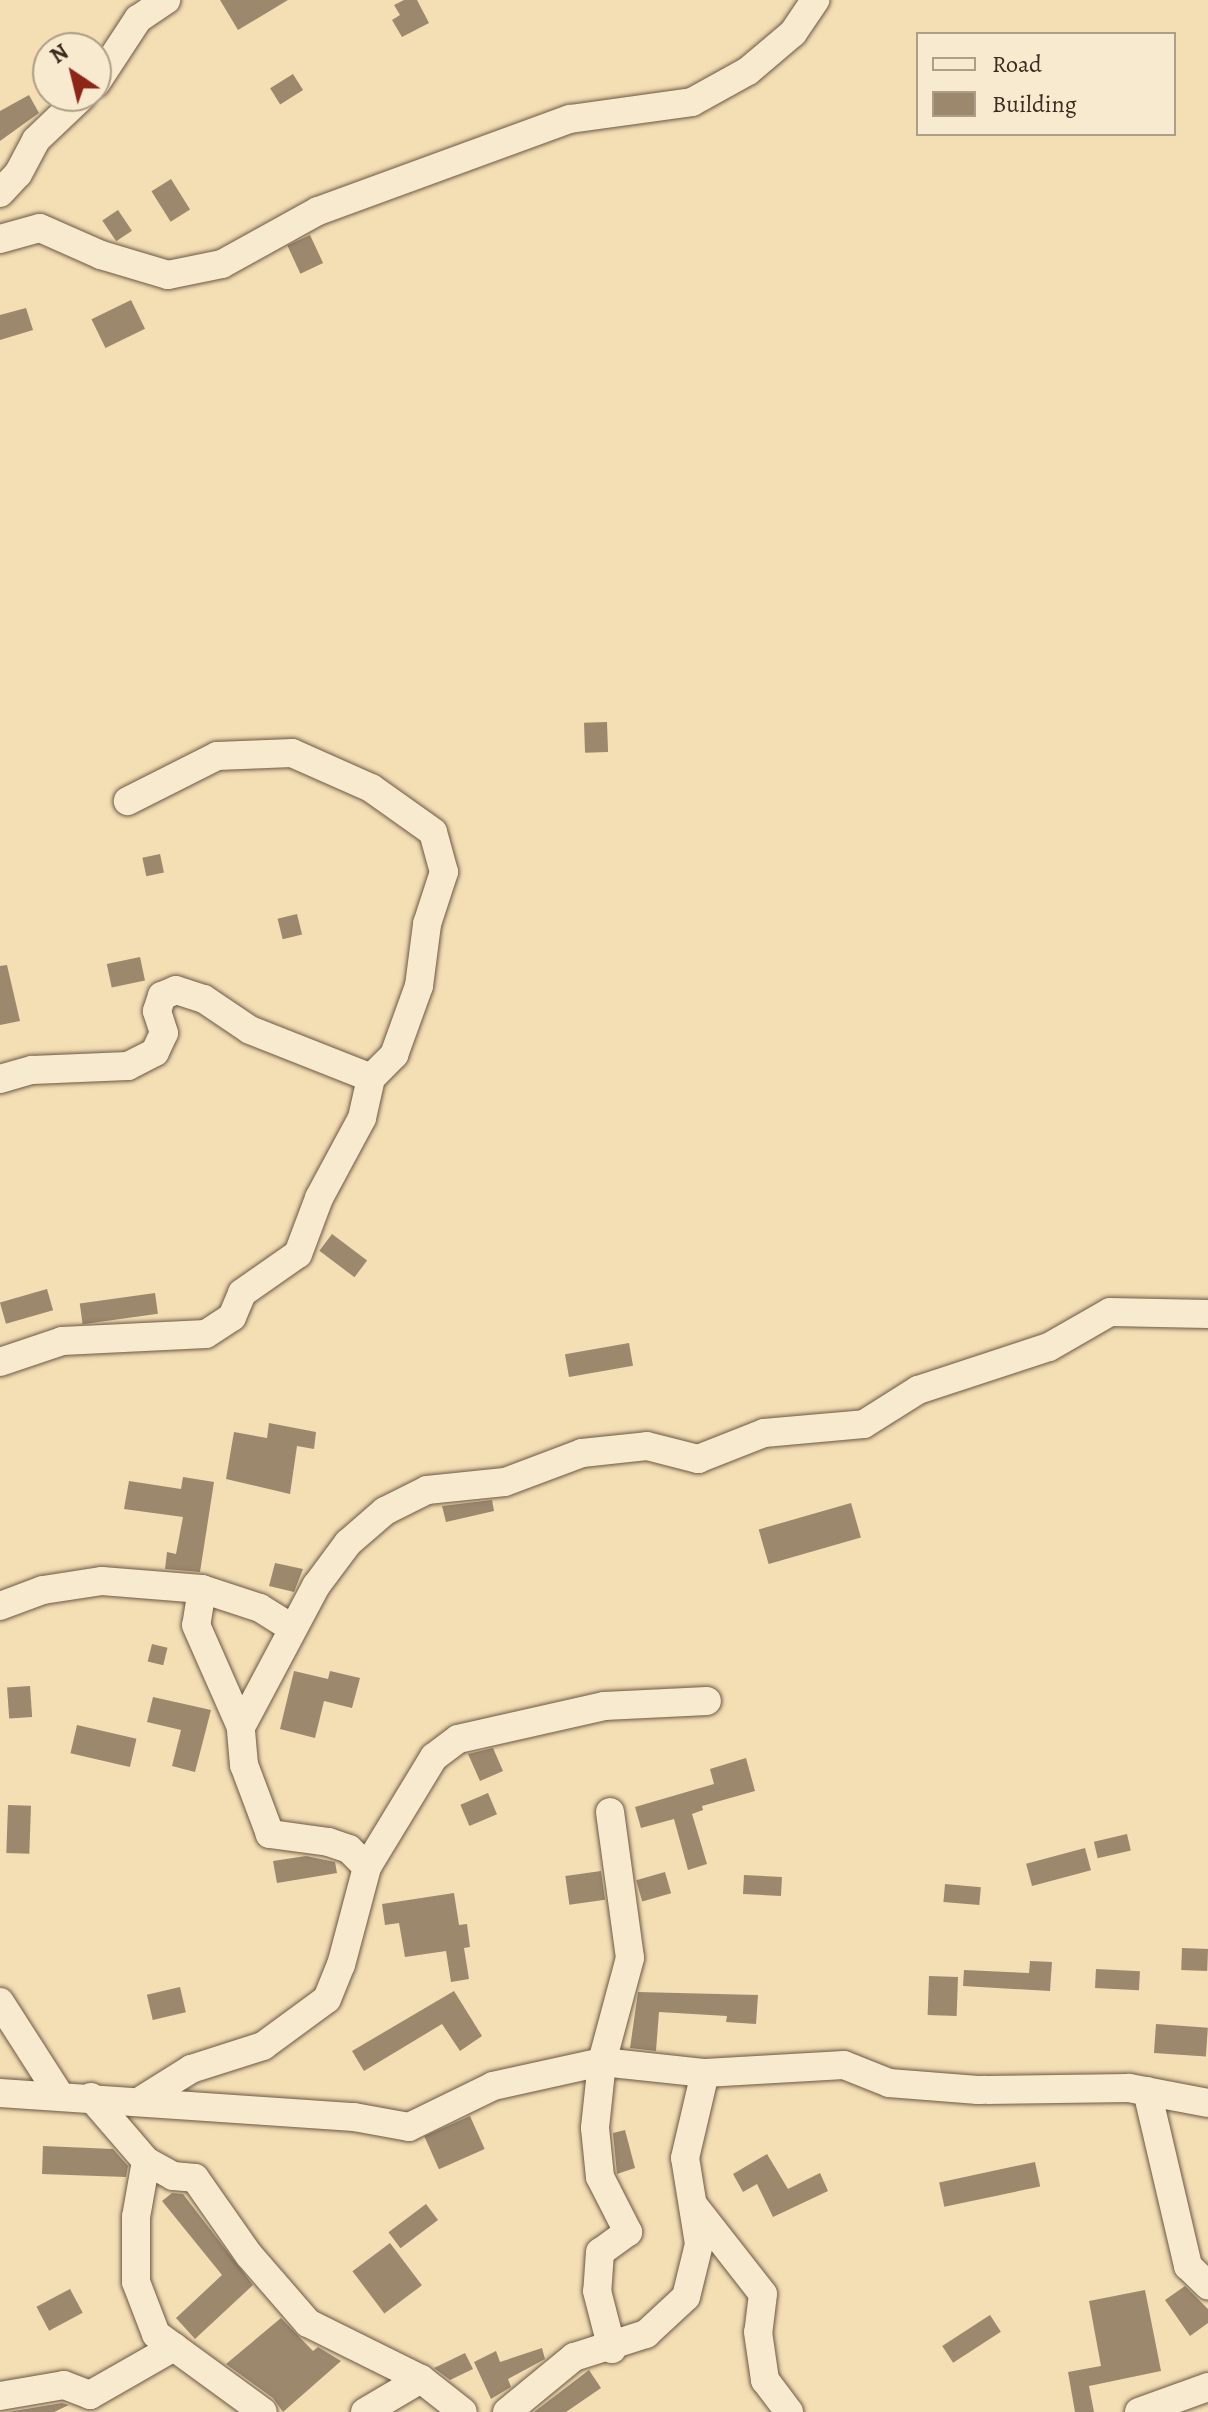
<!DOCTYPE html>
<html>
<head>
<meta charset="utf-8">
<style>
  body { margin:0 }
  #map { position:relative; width:1208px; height:2412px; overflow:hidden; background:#f4deb3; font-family:Alegreya,serif }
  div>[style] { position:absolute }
  .building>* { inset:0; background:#9c886d; transform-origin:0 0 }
  .roads { filter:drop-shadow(0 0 2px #6b5846) drop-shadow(0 0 2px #6b5846) }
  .minor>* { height:28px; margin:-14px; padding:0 14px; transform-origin:14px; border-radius:14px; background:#f8eace }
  span { translate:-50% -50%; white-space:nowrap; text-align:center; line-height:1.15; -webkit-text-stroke:6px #f8eace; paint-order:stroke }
  .legend { position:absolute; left:916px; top:32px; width:260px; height:104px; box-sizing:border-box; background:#f8eace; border:2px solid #ad9e89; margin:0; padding:10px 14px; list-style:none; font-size:24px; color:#3d2b22 }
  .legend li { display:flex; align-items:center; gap:16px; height:40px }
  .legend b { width:40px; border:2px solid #ad9e89 }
  .north { position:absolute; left:32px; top:32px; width:80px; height:80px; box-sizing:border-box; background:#f8eace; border:2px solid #ad9e89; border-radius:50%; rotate:325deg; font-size:22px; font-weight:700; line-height:32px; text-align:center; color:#3d2b22 }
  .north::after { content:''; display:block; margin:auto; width:28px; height:36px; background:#8f2418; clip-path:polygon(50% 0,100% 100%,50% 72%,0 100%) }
</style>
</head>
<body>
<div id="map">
  <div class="building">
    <div style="clip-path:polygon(220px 0,288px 0,238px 30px)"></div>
    <div style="clip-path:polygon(404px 0,417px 0,429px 23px,402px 37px,392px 20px,400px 15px,394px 5px)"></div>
    <div style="left:293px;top:74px;width:19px;height:27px;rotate:58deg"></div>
    <div style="clip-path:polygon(29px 95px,39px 113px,0 141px,0 111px)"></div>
    <div style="left:171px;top:179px;width:36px;height:23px;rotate:58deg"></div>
    <div style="left:118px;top:210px;width:25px;height:19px;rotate:56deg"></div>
    <div style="left:310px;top:235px;width:31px;height:25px;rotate:65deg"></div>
    <div style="left:131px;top:300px;width:32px;height:44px;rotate:64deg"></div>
    <div style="clip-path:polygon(26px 308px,33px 330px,0 340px,0 315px)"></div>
    <div style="left:607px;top:722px;width:30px;height:23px;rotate:88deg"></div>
    <div style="left:160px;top:854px;width:19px;height:18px;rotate:78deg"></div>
    <div style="left:297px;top:914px;width:21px;height:20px;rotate:76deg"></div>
    <div style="left:140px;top:957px;width:24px;height:34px;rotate:78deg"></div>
    <div style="clip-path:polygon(7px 965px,20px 1021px,0 1025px,0 966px)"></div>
    <div style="left:332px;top:1234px;width:44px;height:21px;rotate:37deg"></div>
    <div style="left:47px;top:1289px;width:22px;height:49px;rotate:74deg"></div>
    <div style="left:155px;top:1293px;width:21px;height:76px;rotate:82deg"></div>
    <div style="left:629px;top:1343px;width:23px;height:65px;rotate:80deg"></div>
    <div style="clip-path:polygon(269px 1423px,316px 1432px,314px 1449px,297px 1446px,290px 1494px,226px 1479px,234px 1432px,267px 1438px)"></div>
    <div style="clip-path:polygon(183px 1477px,214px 1482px,200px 1572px,165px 1569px,167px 1552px,176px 1554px,183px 1517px,124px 1509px,129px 1481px,181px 1489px)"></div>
    <div style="clip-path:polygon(492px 1500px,494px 1511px,446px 1522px,442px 1506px)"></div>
    <div style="left:851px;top:1503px;width:36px;height:96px;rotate:74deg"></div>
    <div style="clip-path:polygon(275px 1563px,303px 1569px,294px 1592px,269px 1586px)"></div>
    <div style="left:152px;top:1644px;width:16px;height:18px;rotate:14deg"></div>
    <div style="clip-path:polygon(294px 1671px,328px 1679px,330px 1671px,360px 1678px,352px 1708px,324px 1701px,315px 1738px,280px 1729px)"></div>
    <div style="left:30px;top:1686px;width:31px;height:23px;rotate:86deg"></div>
    <div style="clip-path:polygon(153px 1697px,211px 1710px,195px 1772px,172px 1766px,181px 1730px,147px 1722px)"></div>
    <div style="left:77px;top:1725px;width:61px;height:29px;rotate:13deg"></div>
    <div style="clip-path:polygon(493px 1748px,503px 1771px,480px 1781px,468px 1754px)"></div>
    <div style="clip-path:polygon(746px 1758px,755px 1791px,702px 1806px,703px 1810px,692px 1814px,707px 1864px,688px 1870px,674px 1819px,641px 1828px,635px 1807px,714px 1784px,710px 1769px)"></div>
    <div style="left:488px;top:1793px;width:23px;height:30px;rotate:67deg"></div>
    <div style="left:8px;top:1805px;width:23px;height:48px;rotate:2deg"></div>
    <div style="left:1127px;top:1834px;width:17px;height:34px;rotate:77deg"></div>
    <div style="left:1085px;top:1848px;width:23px;height:61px;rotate:75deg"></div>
    <div style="clip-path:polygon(306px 1856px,335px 1862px,337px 1873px,277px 1883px,273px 1861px)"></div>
    <div style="left:601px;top:1871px;width:29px;height:36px;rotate:82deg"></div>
    <div style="left:665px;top:1872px;width:22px;height:30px;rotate:74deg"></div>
    <div style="left:744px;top:1875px;width:38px;height:19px;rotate:3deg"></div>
    <div style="left:945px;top:1884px;width:36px;height:18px;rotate:5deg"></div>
    <div style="clip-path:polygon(454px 1893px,459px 1925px,467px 1924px,470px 1947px,464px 1948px,469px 1979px,451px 1982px,446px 1951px,405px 1957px,399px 1923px,385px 1925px,382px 1904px)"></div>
    <div style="left:1182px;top:1948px;width:26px;height:22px;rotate:2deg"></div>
    <div style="clip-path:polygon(1030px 1961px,1052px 1962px,1050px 1991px,963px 1986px,964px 1970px,1029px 1973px)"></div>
    <div style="left:1096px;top:1969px;width:44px;height:19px;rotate:3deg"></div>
    <div style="left:929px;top:1976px;width:29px;height:39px;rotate:2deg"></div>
    <div style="left:180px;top:1987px;width:26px;height:34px;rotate:77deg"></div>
    <div style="clip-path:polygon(454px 1991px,482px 2036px,460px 2051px,442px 2024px,364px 2071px,352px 2051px)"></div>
    <div style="clip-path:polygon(638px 1992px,758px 1995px,756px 2024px,726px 2022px,727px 2016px,659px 2012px,656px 2051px,630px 2048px)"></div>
    <div style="left:1156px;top:2024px;width:52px;height:29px;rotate:4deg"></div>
    <div style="left:470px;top:2116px;width:36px;height:50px;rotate:66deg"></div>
    <div style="clip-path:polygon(625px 2130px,635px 2168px,617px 2174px,613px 2133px)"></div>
    <div style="clip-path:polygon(43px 2146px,113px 2149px,128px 2166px,126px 2177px,42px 2174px)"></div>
    <div style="clip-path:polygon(767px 2154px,788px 2189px,820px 2173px,828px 2191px,773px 2217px,757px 2184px,743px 2192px,733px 2174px)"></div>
    <div style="left:1035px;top:2162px;width:25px;height:98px;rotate:78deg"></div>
    <div style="clip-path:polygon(172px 2193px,183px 2194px,253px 2285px,195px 2339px,176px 2318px,222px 2275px,162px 2201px)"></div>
    <div style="left:426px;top:2204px;width:20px;height:47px;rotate:53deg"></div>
    <div style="left:390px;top:2243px;width:53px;height:47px;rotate:53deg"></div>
    <div style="clip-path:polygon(1185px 2286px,1208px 2309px,1208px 2323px,1190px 2336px,1165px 2300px)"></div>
    <div style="left:70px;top:2289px;width:27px;height:38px;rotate:62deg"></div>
    <div style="clip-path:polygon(1145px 2290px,1161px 2371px,1089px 2386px,1094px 2412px,1075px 2412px,1068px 2372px,1101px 2366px,1089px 2301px)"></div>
    <div style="left:990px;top:2315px;width:20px;height:57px;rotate:57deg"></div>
    <div style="clip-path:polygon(281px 2318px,313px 2351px,318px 2347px,341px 2361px,283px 2412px,273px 2398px,226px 2364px)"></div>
    <div style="clip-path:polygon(542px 2348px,545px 2359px,508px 2379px,511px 2387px,491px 2399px,474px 2362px,496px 2351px,500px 2362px)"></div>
    <div style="clip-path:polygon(465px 2353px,473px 2369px,450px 2380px,434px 2368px)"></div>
    <div style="clip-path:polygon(589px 2370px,601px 2388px,566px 2412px,534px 2412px)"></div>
    <div style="clip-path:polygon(62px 2403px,69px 2405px,54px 2412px,8px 2412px)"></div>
  </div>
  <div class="roads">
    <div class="minor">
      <div style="left:96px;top:83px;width:77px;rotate:-56.7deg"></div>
      <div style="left:138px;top:19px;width:34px;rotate:-34deg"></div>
      <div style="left:0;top:193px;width:26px;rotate:-47deg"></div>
      <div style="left:18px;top:174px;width:38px;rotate:-62deg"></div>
      <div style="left:36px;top:140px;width:64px;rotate:-43.7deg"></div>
      <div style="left:0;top:239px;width:41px;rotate:-15.4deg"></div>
      <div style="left:40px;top:228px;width:67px;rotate:23.9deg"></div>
      <div style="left:101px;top:255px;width:70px;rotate:16.6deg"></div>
      <div style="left:168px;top:275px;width:55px;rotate:-11.5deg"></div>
      <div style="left:222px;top:264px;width:110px;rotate:-28.9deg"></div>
      <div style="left:318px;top:211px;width:268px;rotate:-20.1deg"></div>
      <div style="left:570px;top:119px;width:123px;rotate:-7.9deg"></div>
      <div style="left:692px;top:102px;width:64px;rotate:-29deg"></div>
      <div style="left:748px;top:71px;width:59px;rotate:-40.2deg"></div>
      <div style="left:793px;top:33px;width:40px;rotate:-56deg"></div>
      <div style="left:0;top:1079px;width:33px;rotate:-16deg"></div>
      <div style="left:32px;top:1070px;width:96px;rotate:-2.4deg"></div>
      <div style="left:128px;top:1066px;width:30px;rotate:-27deg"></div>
      <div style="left:155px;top:1052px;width:21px;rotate:-65deg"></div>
      <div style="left:164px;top:1033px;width:23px;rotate:-108deg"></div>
      <div style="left:157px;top:1011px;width:16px;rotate:-72deg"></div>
      <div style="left:162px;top:996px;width:15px;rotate:-23deg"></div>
      <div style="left:176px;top:990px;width:29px;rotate:18deg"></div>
      <div style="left:204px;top:999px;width:55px;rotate:34deg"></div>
      <div style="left:250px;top:1030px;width:130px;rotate:21.6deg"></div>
      <div style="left:0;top:1362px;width:65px;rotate:-18.7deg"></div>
      <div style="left:62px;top:1341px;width:144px;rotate:-2.8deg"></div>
      <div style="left:206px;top:1334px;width:31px;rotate:-33deg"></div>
      <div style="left:232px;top:1317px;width:26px;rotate:-67deg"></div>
      <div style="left:242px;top:1293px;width:68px;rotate:-34.9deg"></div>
      <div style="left:298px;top:1254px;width:60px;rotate:-69.4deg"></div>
      <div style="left:319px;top:1198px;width:91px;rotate:-61.7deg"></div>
      <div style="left:362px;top:1118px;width:41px;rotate:-77.3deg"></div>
      <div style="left:371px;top:1078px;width:33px;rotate:-45deg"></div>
      <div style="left:394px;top:1055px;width:73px;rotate:-70.1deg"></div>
      <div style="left:419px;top:986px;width:63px;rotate:-82.6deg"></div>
      <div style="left:427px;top:924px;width:55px;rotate:-71.9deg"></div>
      <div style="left:444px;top:872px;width:41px;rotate:-105.4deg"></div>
      <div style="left:433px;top:832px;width:76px;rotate:-144.6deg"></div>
      <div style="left:371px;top:788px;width:86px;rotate:-156.1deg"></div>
      <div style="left:292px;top:753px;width:75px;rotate:177.7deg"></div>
      <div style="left:217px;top:756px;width:100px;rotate:153.2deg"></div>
      <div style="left:202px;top:1589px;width:36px;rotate:99deg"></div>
      <div style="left:196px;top:1625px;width:111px;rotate:66.2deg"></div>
      <div style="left:0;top:1606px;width:46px;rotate:-20.4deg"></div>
      <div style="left:43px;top:1590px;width:60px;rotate:-8.7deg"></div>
      <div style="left:102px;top:1581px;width:100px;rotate:4.6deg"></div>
      <div style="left:202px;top:1589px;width:61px;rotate:18.1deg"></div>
      <div style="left:260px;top:1608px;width:36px;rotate:32deg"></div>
      <div style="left:610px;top:1812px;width:147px;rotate:82.2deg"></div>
      <div style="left:630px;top:1958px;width:108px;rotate:105.1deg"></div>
      <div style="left:602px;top:2062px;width:66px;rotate:96.1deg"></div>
      <div style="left:595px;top:2128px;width:49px;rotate:84.2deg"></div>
      <div style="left:600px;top:2177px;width:62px;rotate:63deg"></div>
      <div style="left:628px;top:2232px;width:34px;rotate:144deg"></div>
      <div style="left:600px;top:2252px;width:39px;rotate:94deg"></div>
      <div style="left:597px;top:2291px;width:60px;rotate:75.5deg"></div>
      <div style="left:367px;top:1867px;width:129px;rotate:-58.7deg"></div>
      <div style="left:434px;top:1757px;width:30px;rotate:-37deg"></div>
      <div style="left:458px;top:1739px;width:150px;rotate:-12.7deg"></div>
      <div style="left:604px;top:1706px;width:103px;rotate:-2.8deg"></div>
      <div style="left:0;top:2002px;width:112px;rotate:57.4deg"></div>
      <div style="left:1147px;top:2091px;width:180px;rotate:76.8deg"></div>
      <div style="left:1188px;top:2266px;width:28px;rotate:44deg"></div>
      <div style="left:0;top:2093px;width:355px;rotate:3.9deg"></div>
      <div style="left:354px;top:2117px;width:56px;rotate:10.3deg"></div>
      <div style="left:409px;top:2127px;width:93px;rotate:-26deg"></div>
      <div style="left:493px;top:2086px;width:112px;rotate:-12.4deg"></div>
      <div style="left:602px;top:2062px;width:104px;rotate:6.1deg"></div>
      <div style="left:705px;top:2073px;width:139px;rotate:-3.3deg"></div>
      <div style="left:844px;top:2065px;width:48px;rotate:21.8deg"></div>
      <div style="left:889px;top:2083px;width:89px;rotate:4.5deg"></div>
      <div style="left:978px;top:2090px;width:151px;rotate:-0.8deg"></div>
      <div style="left:1129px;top:2088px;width:80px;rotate:10.8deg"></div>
      <div style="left:91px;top:2097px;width:84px;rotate:49.3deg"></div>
      <div style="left:146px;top:2161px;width:31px;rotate:29deg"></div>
      <div style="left:173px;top:2176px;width:22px;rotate:5deg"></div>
      <div style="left:195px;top:2178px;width:94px;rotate:55deg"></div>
      <div style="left:249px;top:2255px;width:90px;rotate:49.1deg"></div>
      <div style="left:308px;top:2323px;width:126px;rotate:26.4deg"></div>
      <div style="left:421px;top:2379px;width:53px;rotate:38.2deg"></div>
      <div style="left:143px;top:2099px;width:57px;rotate:-32deg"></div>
      <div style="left:191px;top:2069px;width:76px;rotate:-17.7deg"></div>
      <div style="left:263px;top:2046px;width:79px;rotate:-36.3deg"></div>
      <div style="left:327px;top:1999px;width:37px;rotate:-68deg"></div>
      <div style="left:341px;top:1965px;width:101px;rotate:-75.1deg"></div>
      <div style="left:367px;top:1867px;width:25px;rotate:-135deg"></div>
      <div style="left:349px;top:1849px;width:21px;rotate:-161deg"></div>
      <div style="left:329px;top:1842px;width:60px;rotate:-172.3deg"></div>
      <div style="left:270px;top:1834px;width:74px;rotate:-110.6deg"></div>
      <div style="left:244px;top:1765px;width:38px;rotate:-95deg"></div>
      <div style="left:241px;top:1727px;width:160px;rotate:-62deg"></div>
      <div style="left:316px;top:1586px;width:54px;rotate:-53.3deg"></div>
      <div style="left:348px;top:1543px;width:49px;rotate:-40.9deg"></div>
      <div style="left:385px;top:1511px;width:47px;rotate:-26.6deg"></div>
      <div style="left:427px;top:1490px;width:78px;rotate:-5.9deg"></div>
      <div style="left:505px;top:1482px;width:82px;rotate:-20.6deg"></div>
      <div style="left:582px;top:1453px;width:65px;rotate:-6.1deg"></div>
      <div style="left:647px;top:1446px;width:53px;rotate:14.3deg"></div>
      <div style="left:698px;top:1459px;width:71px;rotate:-21.5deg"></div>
      <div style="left:764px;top:1433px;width:100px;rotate:-5.1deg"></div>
      <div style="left:864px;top:1424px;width:64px;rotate:-32.2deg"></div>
      <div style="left:918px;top:1390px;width:138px;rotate:-18.2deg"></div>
      <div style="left:1049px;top:1347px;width:70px;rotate:-29.8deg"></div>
      <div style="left:1110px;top:1312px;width:98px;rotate:1.2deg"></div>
      <div style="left:146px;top:2161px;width:57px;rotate:100.1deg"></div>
      <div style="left:136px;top:2217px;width:65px;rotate:90deg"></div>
      <div style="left:136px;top:2282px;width:56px;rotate:69deg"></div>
      <div style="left:156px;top:2334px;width:132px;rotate:36.1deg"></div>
      <div style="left:695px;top:2207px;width:110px;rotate:52deg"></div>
      <div style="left:763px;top:2294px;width:38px;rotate:97deg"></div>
      <div style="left:758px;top:2332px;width:49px;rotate:81.7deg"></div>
      <div style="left:765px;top:2380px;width:40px;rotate:53deg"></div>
      <div style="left:0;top:2396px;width:65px;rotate:-9.8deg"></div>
      <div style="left:64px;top:2385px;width:28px;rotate:21deg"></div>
      <div style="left:90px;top:2395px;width:97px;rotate:-29.7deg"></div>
      <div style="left:365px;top:2412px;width:65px;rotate:-30.5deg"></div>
      <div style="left:507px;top:2412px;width:87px;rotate:-39.4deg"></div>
      <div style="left:574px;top:2357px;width:76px;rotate:-17.7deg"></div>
      <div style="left:646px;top:2334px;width:54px;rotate:-42.8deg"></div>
      <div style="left:686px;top:2297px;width:55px;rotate:-76.2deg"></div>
      <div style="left:699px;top:2244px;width:87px;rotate:-99.2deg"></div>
      <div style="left:685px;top:2158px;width:87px;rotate:-76.8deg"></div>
      <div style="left:1139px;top:2412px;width:73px;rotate:-19.9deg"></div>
    </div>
  </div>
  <ul class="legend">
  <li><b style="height:10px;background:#f8eace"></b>Road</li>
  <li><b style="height:22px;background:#9c886d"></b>Building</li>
  </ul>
  <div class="north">N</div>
</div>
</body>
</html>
